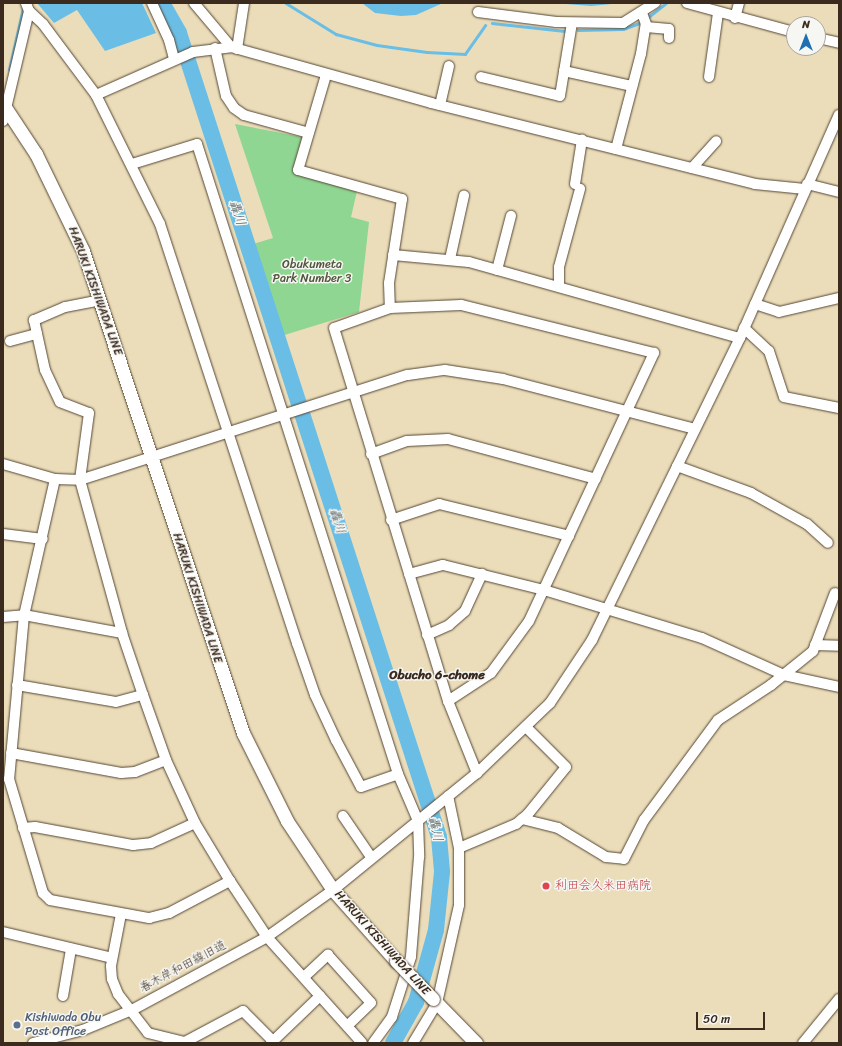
<!DOCTYPE html>
<html>
<head>
<meta charset="utf-8">
<style>
  body { margin:0 }
  #map { position:relative; width:842px; height:1046px; overflow:hidden; background:#ebddb9; font-family:Sriracha,"Klee One",sans-serif }
  div>[style] { position:absolute }
  .green>* { inset:0; background:#8ed691 }
  .water>* { inset:0; background:#6abee6 }
  .stream>* { height:2.5px; margin:-1.25px; padding:0 1.25px; transform-origin:1.25px; border-radius:1.25px; background:#6abee6 }
  .river>* { height:16px; margin:-8px; padding:0 8px; transform-origin:8px; border-radius:8px; background:#6abee6 }
  .roads { filter:drop-shadow(0 0 1px #554535) drop-shadow(0 0 1px #554535) }
  .minor>* { height:10px; margin:-5px; padding:0 5px; transform-origin:5px; border-radius:5px; background:#fff }
  .major>* { height:13px; margin:-6.5px; padding:0 6.5px; transform-origin:6.5px; border-radius:6.5px; background:#fff }
  .bridges { filter:drop-shadow(0 0 1px #554535) drop-shadow(0 0 1px #554535) }
  .major-bridge>* { height:13px; margin:-6.5px; padding:0 6.5px; transform-origin:6.5px; border-radius:6.5px; background:#fff }
  .dots>* { width:11px; height:11px; translate:-50% -50%; box-sizing:border-box; border:2px solid #f6f6f2; border-radius:50% }
  span { translate:-50% -50%; white-space:nowrap; text-align:center; line-height:1.15; -webkit-text-stroke:3px #f6f6f2; paint-order:stroke }
  .park-label { font-size:12px; color:#50553b }
  .street-label { font-size:12px; color:#3b2a1e }
  .health-label { font-size:12px; color:#be3a42 }
  .left { translate:0 -50%; text-align:left }
  .service-label { font-size:12px; color:#4e5e75 }
  .water-label { font-size:13px; color:#49565a; font-style:italic }
  .neighbourhood-label { font-size:13px; color:#3b2a1e; font-weight:700 }
  .frame { position:absolute; inset:0; border:4px solid #3b2a1e; pointer-events:none }
  .north { position:absolute; left:786px; top:16px; width:40px; height:40px; box-sizing:border-box; background:#f6f6f2; border:1px solid #aba49d; border-radius:50%; rotate:0deg; font-size:11px; font-weight:700; line-height:16px; text-align:center; color:#3b2a1e }
  .north::after { content:''; display:block; margin:auto; width:14px; height:18px; background:#1f6fb2; clip-path:polygon(50% 0,100% 100%,50% 72%,0 100%) }
  .scale { position:absolute; left:696px; top:1012px; width:69px; height:18px; box-sizing:border-box; border:2px solid #3b2a1e; border-top:0; padding-left:5px; font-size:12px; line-height:14px; white-space:nowrap; color:#3b2a1e; -webkit-text-stroke:3px #f6f6f2; paint-order:stroke }
</style>
</head>
<body>
<div id="map">
  <div class="green">
    <div style="clip-path:polygon(235px 124px,307px 138px,294px 172px,358px 187px,351px 217px,369px 222px,359px 312px,278px 337px,250px 245px,273px 238px)"></div>
  </div>
  <div class="water">
    <div style="clip-path:polygon(37px 3px,142px 3px,156px 33px,105px 51px,77px 10px,54px 23px)"></div>
    <div style="clip-path:polygon(362px 3px,443px 3px,416px 15px,401px 16px,375px 13px)"></div>
    <div style="clip-path:polygon(553px 3px,622px 3px,591px 6px)"></div>
  </div>
  <div class="stream">
    <div style="left:286px;top:3px;width:59px;rotate:31.8deg"></div>
    <div style="left:336px;top:34px;width:42px;rotate:15deg"></div>
    <div style="left:377px;top:45px;width:50px;rotate:8deg"></div>
    <div style="left:427px;top:52px;width:38px;rotate:3deg"></div>
    <div style="left:465px;top:54px;width:35px;rotate:-55deg"></div>
    <div style="left:647px;top:18px;width:24px;rotate:-38deg"></div>
    <div style="left:492px;top:23px;width:73px;rotate:6.3deg"></div>
    <div style="left:578px;top:30px;width:45px;rotate:-1.3deg"></div>
    <div style="left:623px;top:29px;width:20px;rotate:-20deg"></div>
    <div style="left:9px;top:70px;width:64px;rotate:-77.3deg"></div>
  </div>
  <div class="river">
    <div style="left:162px;top:3px;width:34px;rotate:60deg"></div>
    <div style="left:179px;top:33px;width:845px;rotate:72.08deg"></div>
    <div style="left:439px;top:837px;width:35px;rotate:85deg"></div>
    <div style="left:442px;top:872px;width:58px;rotate:95.9deg"></div>
    <div style="left:436px;top:930px;width:75px;rotate:105.5deg"></div>
    <div style="left:416px;top:1002px;width:47px;rotate:119.3deg"></div>
  </div>
  <div class="roads">
    <div class="minor">
      <div style="left:152px;top:3px;width:41px;rotate:65.3deg"></div>
      <div style="left:169px;top:40px;width:20px;rotate:75deg"></div>
      <div style="left:194px;top:3px;width:57px;rotate:49.9deg"></div>
      <div style="left:231px;top:47px;width:208px;rotate:15.6deg"></div>
      <div style="left:431px;top:103px;width:334px;rotate:14deg"></div>
      <div style="left:755px;top:184px;width:50px;rotate:5.7deg"></div>
      <div style="left:687px;top:3px;width:111px;rotate:15.2deg"></div>
      <div style="left:29px;top:11px;width:19px;rotate:43deg"></div>
      <div style="left:43px;top:24px;width:89px;rotate:53.3deg"></div>
      <div style="left:96px;top:95px;width:144px;rotate:63.6deg"></div>
      <div style="left:160px;top:224px;width:441px;rotate:71.9deg"></div>
      <div style="left:297px;top:643px;width:55px;rotate:70.9deg"></div>
      <div style="left:315px;top:695px;width:50px;rotate:65deg"></div>
      <div style="left:336px;top:740px;width:53px;rotate:62deg"></div>
      <div style="left:361px;top:787px;width:39px;rotate:-19deg"></div>
      <div style="left:478px;top:12px;width:79px;rotate:7.3deg"></div>
      <div style="left:556px;top:22px;width:67px;rotate:0.9deg"></div>
      <div style="left:623px;top:23px;width:38px;rotate:-32deg"></div>
      <div style="left:735px;top:18px;width:16px;rotate:-75deg"></div>
      <div style="left:646px;top:27px;width:23px;rotate:5deg"></div>
      <div style="left:669px;top:29px;width:9px;rotate:90deg"></div>
      <div style="left:818px;top:38px;width:22px;rotate:13deg"></div>
      <div style="left:215px;top:48px;width:49px;rotate:77.1deg"></div>
      <div style="left:226px;top:96px;width:14px;rotate:56deg"></div>
      <div style="left:234px;top:108px;width:12px;rotate:35deg"></div>
      <div style="left:244px;top:115px;width:67px;rotate:15.5deg"></div>
      <div style="left:237px;top:49px;width:47px;rotate:-81.3deg"></div>
      <div style="left:564px;top:71px;width:70px;rotate:12.4deg"></div>
      <div style="left:326px;top:75px;width:99px;rotate:106.4deg"></div>
      <div style="left:298px;top:170px;width:108px;rotate:15.6deg"></div>
      <div style="left:402px;top:199px;width:85px;rotate:98.8deg"></div>
      <div style="left:389px;top:283px;width:25px;rotate:88deg"></div>
      <div style="left:481px;top:77px;width:81px;rotate:13.5deg"></div>
      <div style="left:560px;top:96px;width:74px;rotate:-80.7deg"></div>
      <div style="left:709px;top:77px;width:65px;rotate:-82deg"></div>
      <div style="left:96px;top:95px;width:106px;rotate:-23.9deg"></div>
      <div style="left:193px;top:52px;width:38px;rotate:-7deg"></div>
      <div style="left:440px;top:105px;width:40px;rotate:-77deg"></div>
      <div style="left:3px;top:121px;width:113px;rotate:-76.7deg"></div>
      <div style="left:29px;top:11px;width:9px;rotate:-111deg"></div>
      <div style="left:616px;top:149px;width:98px;rotate:-75.3deg"></div>
      <div style="left:641px;top:54px;width:30px;rotate:-81deg"></div>
      <div style="left:646px;top:24px;width:12px;rotate:-110deg"></div>
      <div style="left:132px;top:164px;width:68px;rotate:-17.1deg"></div>
      <div style="left:197px;top:144px;width:661px;rotate:72.3deg"></div>
      <div style="left:398px;top:774px;width:51px;rotate:66.9deg"></div>
      <div style="left:418px;top:821px;width:36px;rotate:88deg"></div>
      <div style="left:419px;top:857px;width:100px;rotate:94.6deg"></div>
      <div style="left:411px;top:957px;width:63px;rotate:107.6deg"></div>
      <div style="left:392px;top:1017px;width:32px;rotate:126deg"></div>
      <div style="left:692px;top:168px;width:36px;rotate:-48deg"></div>
      <div style="left:575px;top:184px;width:45px;rotate:-81deg"></div>
      <div style="left:807px;top:184px;width:33px;rotate:14deg"></div>
      <div style="left:393px;top:255px;width:76px;rotate:5.3deg"></div>
      <div style="left:469px;top:262px;width:281px;rotate:15.7deg"></div>
      <div style="left:450px;top:259px;width:65px;rotate:-77.5deg"></div>
      <div style="left:497px;top:270px;width:56px;rotate:-75.5deg"></div>
      <div style="left:559px;top:286px;width:19px;rotate:-90deg"></div>
      <div style="left:559px;top:267px;width:81px;rotate:-74.9deg"></div>
      <div style="left:101px;top:300px;width:37px;rotate:169deg"></div>
      <div style="left:65px;top:307px;width:34px;rotate:157deg"></div>
      <div style="left:34px;top:320px;width:51px;rotate:77.6deg"></div>
      <div style="left:45px;top:370px;width:35px;rotate:65deg"></div>
      <div style="left:60px;top:402px;width:31px;rotate:21deg"></div>
      <div style="left:89px;top:413px;width:68px;rotate:97.7deg"></div>
      <div style="left:80px;top:480px;width:159px;rotate:74.6deg"></div>
      <div style="left:122px;top:633px;width:65px;rotate:71.3deg"></div>
      <div style="left:143px;top:695px;width:69px;rotate:70.5deg"></div>
      <div style="left:166px;top:760px;width:69px;rotate:65.3deg"></div>
      <div style="left:195px;top:823px;width:68px;rotate:58.9deg"></div>
      <div style="left:230px;top:881px;width:67px;rotate:56.5deg"></div>
      <div style="left:267px;top:937px;width:142px;rotate:48.1deg"></div>
      <div style="left:755px;top:304px;width:25px;rotate:18deg"></div>
      <div style="left:779px;top:312px;width:62px;rotate:-13.1deg"></div>
      <div style="left:744px;top:328px;width:34px;rotate:43deg"></div>
      <div style="left:769px;top:351px;width:48px;rotate:71.9deg"></div>
      <div style="left:784px;top:397px;width:56px;rotate:11.3deg"></div>
      <div style="left:10px;top:341px;width:28px;rotate:-15deg"></div>
      <div style="left:371px;top:454px;width:38px;rotate:-20deg"></div>
      <div style="left:407px;top:441px;width:41px;rotate:-2.8deg"></div>
      <div style="left:448px;top:439px;width:153px;rotate:15.1deg"></div>
      <div style="left:3px;top:464px;width:54px;rotate:16.1deg"></div>
      <div style="left:55px;top:479px;width:25px;rotate:2deg"></div>
      <div style="left:80px;top:480px;width:344px;rotate:-17.8deg"></div>
      <div style="left:408px;top:375px;width:37px;rotate:-8deg"></div>
      <div style="left:445px;top:370px;width:59px;rotate:8.8deg"></div>
      <div style="left:503px;top:379px;width:198px;rotate:14.6deg"></div>
      <div style="left:677px;top:466px;width:79px;rotate:20deg"></div>
      <div style="left:751px;top:493px;width:64px;rotate:29deg"></div>
      <div style="left:807px;top:524px;width:28px;rotate:42deg"></div>
      <div style="left:55px;top:479px;width:139px;rotate:102.8deg"></div>
      <div style="left:24px;top:615px;width:165px;rotate:95.2deg"></div>
      <div style="left:9px;top:779px;width:119px;rotate:73.4deg"></div>
      <div style="left:43px;top:893px;width:10px;rotate:45deg"></div>
      <div style="left:50px;top:900px;width:101px;rotate:10.3deg"></div>
      <div style="left:149px;top:918px;width:21px;rotate:-14deg"></div>
      <div style="left:169px;top:913px;width:69px;rotate:-27.7deg"></div>
      <div style="left:391px;top:520px;width:51px;rotate:-18.4deg"></div>
      <div style="left:439px;top:504px;width:134px;rotate:13.8deg"></div>
      <div style="left:3px;top:534px;width:40px;rotate:7.1deg"></div>
      <div style="left:409px;top:574px;width:35px;rotate:-15deg"></div>
      <div style="left:443px;top:565px;width:104px;rotate:13.9deg"></div>
      <div style="left:544px;top:590px;width:165px;rotate:16.9deg"></div>
      <div style="left:702px;top:638px;width:90px;rotate:24.3deg"></div>
      <div style="left:784px;top:675px;width:56px;rotate:12.3deg"></div>
      <div style="left:3px;top:617px;width:21px;rotate:-5deg"></div>
      <div style="left:24px;top:615px;width:100px;rotate:10.4deg"></div>
      <div style="left:427px;top:635px;width:24px;rotate:-24deg"></div>
      <div style="left:449px;top:625px;width:21px;rotate:-41deg"></div>
      <div style="left:465px;top:611px;width:41px;rotate:-65.3deg"></div>
      <div style="left:815px;top:645px;width:24px;rotate:2deg"></div>
      <div style="left:17px;top:685px;width:100px;rotate:9.7deg"></div>
      <div style="left:116px;top:702px;width:28px;rotate:-15deg"></div>
      <div style="left:448px;top:701px;width:51px;rotate:-33.1deg"></div>
      <div style="left:491px;top:673px;width:64px;rotate:-53.8deg"></div>
      <div style="left:529px;top:621px;width:296px;rotate:-65deg"></div>
      <div style="left:654px;top:353px;width:199px;rotate:-166deg"></div>
      <div style="left:461px;top:305px;width:71px;rotate:177.6deg"></div>
      <div style="left:390px;top:308px;width:59px;rotate:160.3deg"></div>
      <div style="left:334px;top:328px;width:390px;rotate:73deg"></div>
      <div style="left:448px;top:701px;width:78px;rotate:68.1deg"></div>
      <div style="left:11px;top:753px;width:112px;rotate:10.3deg"></div>
      <div style="left:121px;top:773px;width:14px;rotate:-4deg"></div>
      <div style="left:135px;top:772px;width:33px;rotate:-21deg"></div>
      <div style="left:343px;top:816px;width:50px;rotate:55.7deg"></div>
      <div style="left:522px;top:819px;width:37px;rotate:14deg"></div>
      <div style="left:558px;top:828px;width:56px;rotate:31.1deg"></div>
      <div style="left:606px;top:857px;width:18px;rotate:6deg"></div>
      <div style="left:624px;top:859px;width:44px;rotate:-62.9deg"></div>
      <div style="left:644px;top:820px;width:124px;rotate:-53.5deg"></div>
      <div style="left:718px;top:720px;width:64px;rotate:-33.4deg"></div>
      <div style="left:771px;top:685px;width:54px;rotate:-39deg"></div>
      <div style="left:813px;top:651px;width:62px;rotate:-69.2deg"></div>
      <div style="left:23px;top:828px;width:12px;rotate:-5deg"></div>
      <div style="left:35px;top:827px;width:100px;rotate:10.4deg"></div>
      <div style="left:133px;top:845px;width:18px;rotate:-6deg"></div>
      <div style="left:151px;top:843px;width:48px;rotate:-24.4deg"></div>
      <div style="left:459px;top:848px;width:62px;rotate:-22.8deg"></div>
      <div style="left:516px;top:824px;width:16px;rotate:-40deg"></div>
      <div style="left:528px;top:814px;width:60px;rotate:-51deg"></div>
      <div style="left:566px;top:767px;width:55px;rotate:-135deg"></div>
      <div style="left:121px;top:914px;width:53px;rotate:100.9deg"></div>
      <div style="left:111px;top:966px;width:13px;rotate:86deg"></div>
      <div style="left:112px;top:979px;width:16px;rotate:68deg"></div>
      <div style="left:118px;top:994px;width:49px;rotate:52.4deg"></div>
      <div style="left:148px;top:1033px;width:41px;rotate:14deg"></div>
      <div style="left:3px;top:932px;width:112px;rotate:13.4deg"></div>
      <div style="left:304px;top:977px;width:33px;rotate:-43deg"></div>
      <div style="left:328px;top:955px;width:64px;rotate:48.1deg"></div>
      <div style="left:371px;top:1003px;width:33px;rotate:136deg"></div>
      <div style="left:63px;top:996px;width:48px;rotate:-80.3deg"></div>
      <div style="left:185px;top:1042px;width:66px;rotate:-28.1deg"></div>
      <div style="left:243px;top:1011px;width:42px;rotate:45deg"></div>
      <div style="left:33px;top:1043px;width:52px;rotate:-14.6deg"></div>
      <div style="left:83px;top:1030px;width:53px;rotate:-22.2deg"></div>
      <div style="left:132px;top:1010px;width:153px;rotate:-28.4deg"></div>
      <div style="left:267px;top:937px;width:81px;rotate:-35.5deg"></div>
      <div style="left:333px;top:890px;width:186px;rotate:-39.1deg"></div>
      <div style="left:477px;top:773px;width:101px;rotate:-43.8deg"></div>
      <div style="left:550px;top:703px;width:76px;rotate:-56.3deg"></div>
      <div style="left:592px;top:640px;width:336px;rotate:-63.9deg"></div>
      <div style="left:740px;top:338px;width:244px;rotate:-66.1deg"></div>
      <div style="left:271px;top:1043px;width:68px;rotate:-43.8deg"></div>
      <div style="left:413px;top:1043px;width:47px;rotate:-59deg"></div>
      <div style="left:437px;top:1003px;width:100px;rotate:-77.3deg"></div>
      <div style="left:459px;top:905px;width:57px;rotate:-90deg"></div>
      <div style="left:459px;top:848px;width:53px;rotate:-101.9deg"></div>
      <div style="left:803px;top:1043px;width:57px;rotate:-50.7deg"></div>
    </div>
    <div class="major">
      <div style="left:3px;top:104px;width:60px;rotate:56.6deg"></div>
      <div style="left:36px;top:154px;width:108px;rotate:64.1deg"></div>
      <div style="left:83px;top:251px;width:508px;rotate:71.64deg"></div>
      <div style="left:243px;top:733px;width:98px;rotate:63.4deg"></div>
      <div style="left:287px;top:821px;width:83px;rotate:56.3deg"></div>
      <div style="left:333px;top:890px;width:95px;rotate:48.4deg"></div>
      <div style="left:433px;top:999px;width:62px;rotate:45.7deg"></div>
    </div>
  </div>
  <div class="bridges">
    <div class="major-bridge">
      <div style="left:396px;top:961px;width:53px;rotate:45.8deg"></div>
    </div>
  </div>
  <div class="dots">
    <div style="left:546px;top:886px;background:#e0444e"></div>
    <div style="left:17px;top:1025px;background:#5c6f8a"></div>
  </div>
  <div class="park-label">
    <span style="left:312px;top:272px">Obukumeta<br>Park Number 3</span>
  </div>
  <div class="street-label">
    <span style="left:95px;top:291px;rotate:70deg">HARUKI KISHIWADA LINE</span>
    <span style="left:197px;top:598px;rotate:72deg">HARUKI KISHIWADA LINE</span>
    <span style="left:382px;top:943px;rotate:48deg">HARUKI KISHIWADA LINE</span>
    <span style="left:183px;top:967px;rotate:-28deg">春木岸和田線旧道</span>
  </div>
  <div class="health-label">
    <span class="left" style="left:555px;top:886px">利田会久米田病院</span>
  </div>
  <div class="service-label">
    <span class="left" style="left:25px;top:1025px">Kishiwada Obu<br>Post Office</span>
  </div>
  <div class="water-label">
    <span style="left:237px;top:213px;rotate:72deg">轟川</span>
    <span style="left:337px;top:521px;rotate:72deg">轟川</span>
    <span style="left:435px;top:829px;rotate:76deg">轟川</span>
  </div>
  <div class="neighbourhood-label">
    <span style="left:437px;top:675px">Obucho 6-chome</span>
  </div>
  <div class="frame"></div>
  <div class="north">N</div>
  <div class="scale">50 m</div>
</div>
</body>
</html>
